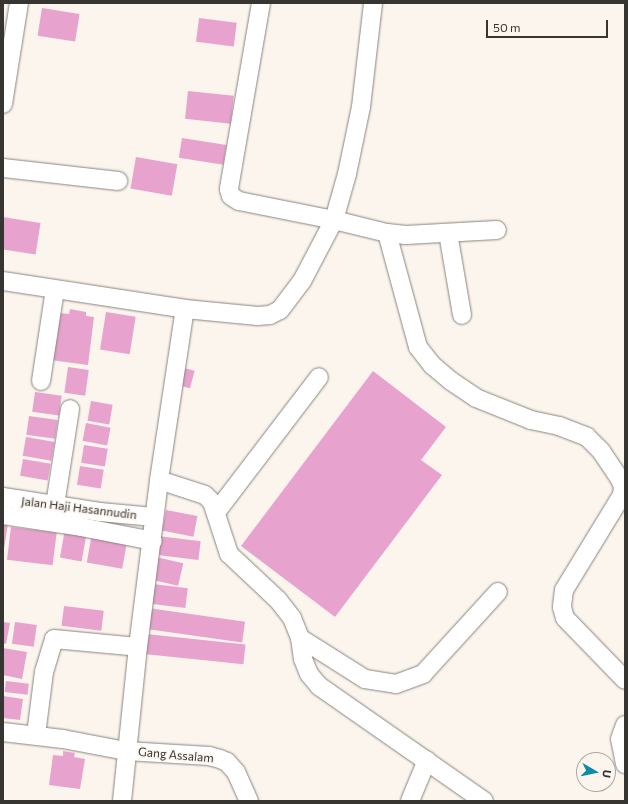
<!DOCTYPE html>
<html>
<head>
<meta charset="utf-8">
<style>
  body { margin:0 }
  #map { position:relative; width:628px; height:804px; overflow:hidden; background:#fbf5ee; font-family:Commissioner,sans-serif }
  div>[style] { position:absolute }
  .building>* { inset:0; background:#e7a2ce; transform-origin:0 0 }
  .roads { filter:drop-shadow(0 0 1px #89847e) drop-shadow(0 0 1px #89847e) }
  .minor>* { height:18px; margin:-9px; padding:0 9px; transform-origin:9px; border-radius:9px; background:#fff }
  span { translate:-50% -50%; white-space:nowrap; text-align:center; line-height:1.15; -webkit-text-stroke:3px #fbf5ee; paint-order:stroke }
  .street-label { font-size:12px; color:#373532 }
  .frame { position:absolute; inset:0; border:4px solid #373532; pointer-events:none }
  .north { position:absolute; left:576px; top:752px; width:40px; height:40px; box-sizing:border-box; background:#fbf5ee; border:1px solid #ada8a3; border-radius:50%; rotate:99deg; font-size:11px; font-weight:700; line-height:16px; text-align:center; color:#373532 }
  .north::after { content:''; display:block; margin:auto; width:14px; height:18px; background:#0d8aac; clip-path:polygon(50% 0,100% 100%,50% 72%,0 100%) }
  .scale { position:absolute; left:486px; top:20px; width:122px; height:18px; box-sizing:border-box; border:2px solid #373532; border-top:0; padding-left:5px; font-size:12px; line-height:14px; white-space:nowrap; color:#373532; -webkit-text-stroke:3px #fbf5ee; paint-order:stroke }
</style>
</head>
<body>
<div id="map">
  <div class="building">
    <div style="left:42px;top:8px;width:38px;height:28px;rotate:9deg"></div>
    <div style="left:199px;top:18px;width:38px;height:24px;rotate:7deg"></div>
    <div style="left:188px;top:91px;width:46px;height:28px;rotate:6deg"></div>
    <div style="left:182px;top:138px;width:45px;height:20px;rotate:9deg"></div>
    <div style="left:136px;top:157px;width:42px;height:32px;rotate:10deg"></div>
    <div style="left:3px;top:217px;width:38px;height:32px;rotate:9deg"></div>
    <div style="clip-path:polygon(70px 309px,86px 312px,86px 316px,94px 317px,88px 365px,51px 360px,53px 340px,57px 340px,60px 313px,69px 314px)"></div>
    <div style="left:106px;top:312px;width:30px;height:38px;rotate:9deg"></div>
    <div style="left:68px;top:367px;width:21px;height:26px;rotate:8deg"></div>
    <div style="left:184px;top:368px;width:11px;height:18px;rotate:15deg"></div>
    <div style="clip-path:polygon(373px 371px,446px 427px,421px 460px,442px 475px,335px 617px,241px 546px)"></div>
    <div style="left:35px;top:392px;width:27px;height:20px;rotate:8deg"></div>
    <div style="left:91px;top:401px;width:22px;height:20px;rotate:10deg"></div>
    <div style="left:29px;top:416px;width:29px;height:19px;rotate:8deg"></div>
    <div style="left:86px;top:423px;width:25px;height:18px;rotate:11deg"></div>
    <div style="left:26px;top:437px;width:29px;height:19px;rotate:10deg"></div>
    <div style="left:84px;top:445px;width:24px;height:18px;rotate:9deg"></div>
    <div style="left:23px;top:459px;width:28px;height:17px;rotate:10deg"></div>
    <div style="left:80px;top:466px;width:24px;height:19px;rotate:9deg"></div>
    <div style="left:166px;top:510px;width:32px;height:21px;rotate:11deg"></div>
    <div style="clip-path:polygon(3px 522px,8px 523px,4px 549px,3px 549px)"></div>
    <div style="left:11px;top:527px;width:46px;height:33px;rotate:7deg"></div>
    <div style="left:65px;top:529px;width:22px;height:29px;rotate:10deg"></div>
    <div style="left:92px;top:533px;width:36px;height:30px;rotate:10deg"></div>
    <div style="left:158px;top:536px;width:43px;height:19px;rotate:7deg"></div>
    <div style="left:156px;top:557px;width:28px;height:23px;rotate:13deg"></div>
    <div style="left:153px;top:584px;width:35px;height:20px;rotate:7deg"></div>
    <div style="left:64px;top:606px;width:40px;height:20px;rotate:7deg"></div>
    <div style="left:148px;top:608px;width:98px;height:21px;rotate:8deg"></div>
    <div style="clip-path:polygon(3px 622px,10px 623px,6px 644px,3px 643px)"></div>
    <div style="left:15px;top:622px;width:22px;height:22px;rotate:8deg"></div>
    <div style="left:146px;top:634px;width:100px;height:20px;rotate:6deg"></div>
    <div style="clip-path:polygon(3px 648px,27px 652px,22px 679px,3px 675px)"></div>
    <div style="left:6px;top:681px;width:23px;height:11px;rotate:7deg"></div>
    <div style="clip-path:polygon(3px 696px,23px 699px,20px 720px,3px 718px)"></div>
    <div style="clip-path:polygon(63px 751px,75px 753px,74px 757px,85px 759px,80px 789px,49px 785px,53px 755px,63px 756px)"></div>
  </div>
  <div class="roads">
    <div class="minor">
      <div style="left:261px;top:3px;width:189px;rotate:99.8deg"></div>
      <div style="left:229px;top:189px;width:7px;rotate:74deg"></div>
      <div style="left:231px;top:196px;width:9px;rotate:32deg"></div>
      <div style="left:239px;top:201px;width:97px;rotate:11.3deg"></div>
      <div style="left:334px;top:220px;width:55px;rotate:13.8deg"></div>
      <div style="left:387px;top:233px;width:19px;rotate:6deg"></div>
      <div style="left:406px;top:235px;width:91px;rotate:-3.1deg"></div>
      <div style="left:3px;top:104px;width:102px;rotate:-81deg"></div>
      <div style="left:3px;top:168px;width:116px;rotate:6.4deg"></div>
      <div style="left:387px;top:233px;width:118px;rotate:74.8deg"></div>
      <div style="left:418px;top:347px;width:23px;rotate:52deg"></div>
      <div style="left:432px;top:365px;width:25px;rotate:40deg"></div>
      <div style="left:451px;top:381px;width:30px;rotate:34deg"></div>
      <div style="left:476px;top:398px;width:59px;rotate:21.8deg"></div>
      <div style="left:531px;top:420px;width:29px;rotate:12deg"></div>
      <div style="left:559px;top:426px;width:30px;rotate:21deg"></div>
      <div style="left:587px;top:437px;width:20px;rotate:45deg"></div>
      <div style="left:601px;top:451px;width:34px;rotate:56deg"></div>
      <div style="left:620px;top:479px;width:9px;rotate:69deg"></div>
      <div style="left:623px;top:487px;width:8px;rotate:97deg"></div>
      <div style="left:622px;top:495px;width:111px;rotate:121.4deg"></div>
      <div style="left:564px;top:590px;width:17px;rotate:97deg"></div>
      <div style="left:562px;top:607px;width:11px;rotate:75deg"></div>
      <div style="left:565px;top:618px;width:86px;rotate:45.9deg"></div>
      <div style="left:448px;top:233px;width:83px;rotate:80.3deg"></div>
      <div style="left:3px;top:281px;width:184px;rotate:8.7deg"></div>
      <div style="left:41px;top:381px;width:92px;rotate:-81.3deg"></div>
      <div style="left:159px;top:480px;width:48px;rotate:18.1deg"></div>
      <div style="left:205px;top:495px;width:10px;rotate:45deg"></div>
      <div style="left:212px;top:502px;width:55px;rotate:71.9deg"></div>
      <div style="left:229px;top:554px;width:67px;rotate:43.2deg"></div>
      <div style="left:278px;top:600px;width:23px;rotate:52deg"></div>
      <div style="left:292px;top:618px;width:22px;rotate:68deg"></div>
      <div style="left:300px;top:638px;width:21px;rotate:82deg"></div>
      <div style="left:303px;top:659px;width:16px;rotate:68deg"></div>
      <div style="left:309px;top:674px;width:16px;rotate:50deg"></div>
      <div style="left:319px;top:686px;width:201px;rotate:34.9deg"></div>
      <div style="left:3px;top:497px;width:98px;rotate:8.8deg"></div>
      <div style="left:100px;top:512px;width:54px;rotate:5.3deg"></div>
      <div style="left:55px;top:505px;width:97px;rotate:-81.1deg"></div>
      <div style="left:217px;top:511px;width:168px;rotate:-52.7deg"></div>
      <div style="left:3px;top:515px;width:79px;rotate:8.7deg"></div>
      <div style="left:81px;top:527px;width:73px;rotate:11deg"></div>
      <div style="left:300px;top:638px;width:77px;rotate:32.2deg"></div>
      <div style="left:365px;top:679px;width:31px;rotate:9deg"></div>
      <div style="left:396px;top:684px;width:29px;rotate:-20deg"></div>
      <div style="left:423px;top:674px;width:111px;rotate:-47.6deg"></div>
      <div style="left:3px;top:732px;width:60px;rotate:6.7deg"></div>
      <div style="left:63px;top:739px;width:64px;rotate:10.8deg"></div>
      <div style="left:126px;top:751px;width:83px;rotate:3.4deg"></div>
      <div style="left:209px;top:756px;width:11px;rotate:15deg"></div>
      <div style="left:220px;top:759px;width:8px;rotate:23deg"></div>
      <div style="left:227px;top:762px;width:13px;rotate:48deg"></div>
      <div style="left:236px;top:772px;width:32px;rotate:66deg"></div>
      <div style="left:36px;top:735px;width:64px;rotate:-82.8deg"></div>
      <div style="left:44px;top:672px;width:34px;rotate:-73deg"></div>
      <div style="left:54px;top:639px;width:84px;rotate:5.4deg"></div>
      <div style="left:625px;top:764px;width:25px;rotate:-101deg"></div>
      <div style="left:620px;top:739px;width:15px;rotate:-70deg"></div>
      <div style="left:122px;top:801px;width:155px;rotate:-84.1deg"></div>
      <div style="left:138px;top:647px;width:168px;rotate:-82.8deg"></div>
      <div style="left:159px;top:480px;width:173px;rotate:-81.4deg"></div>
      <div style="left:185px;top:309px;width:73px;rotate:5.5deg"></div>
      <div style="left:258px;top:316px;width:12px;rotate:-5deg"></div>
      <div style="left:270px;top:315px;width:11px;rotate:-27deg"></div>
      <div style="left:280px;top:310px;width:36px;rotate:-53deg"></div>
      <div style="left:302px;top:281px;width:69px;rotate:-62.3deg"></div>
      <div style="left:334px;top:220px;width:48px;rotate:-74.2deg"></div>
      <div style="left:347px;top:174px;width:68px;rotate:-78.2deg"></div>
      <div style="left:361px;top:107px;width:105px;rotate:-83.4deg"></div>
      <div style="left:410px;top:801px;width:44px;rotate:-67.5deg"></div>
    </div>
  </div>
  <div class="street-label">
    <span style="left:79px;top:508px;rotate:7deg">Jalan Haji Hasannudin</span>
    <span style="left:176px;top:755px;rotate:5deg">Gang Assalam</span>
  </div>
  <div class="frame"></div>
  <div class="north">U</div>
  <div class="scale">50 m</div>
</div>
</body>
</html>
